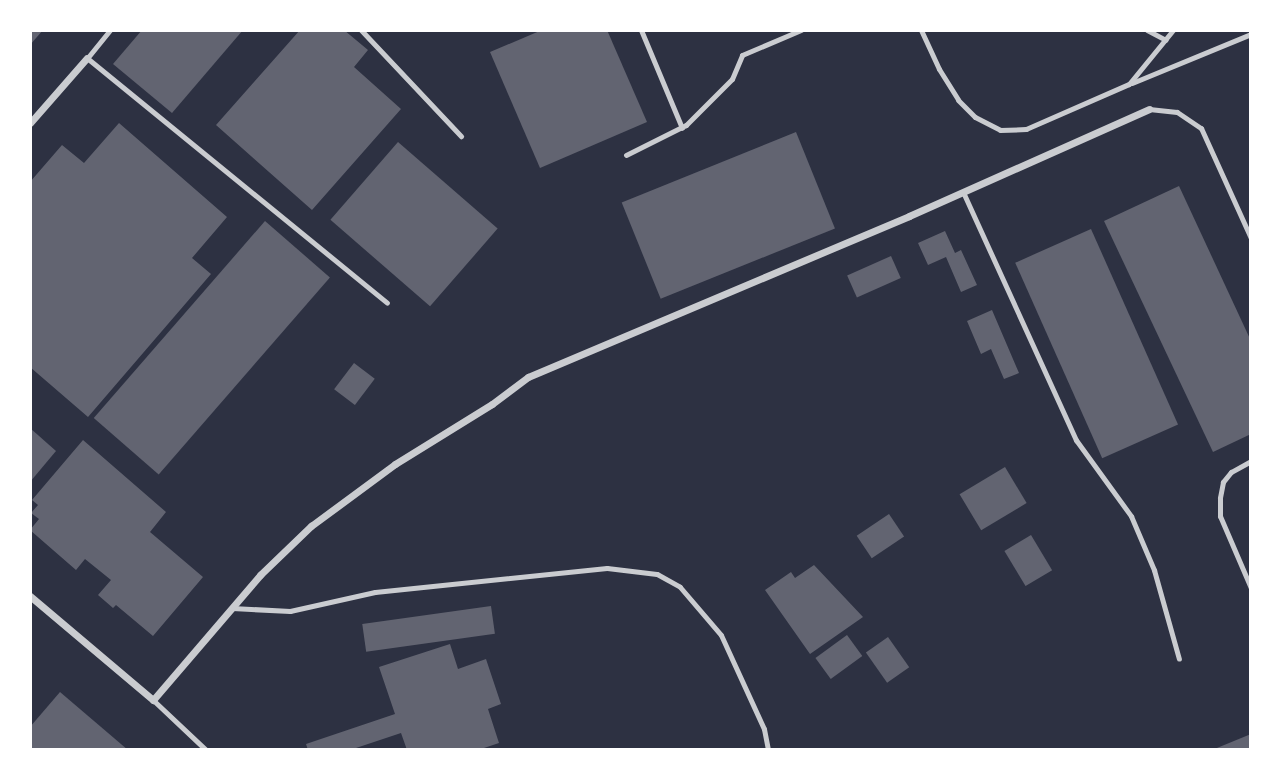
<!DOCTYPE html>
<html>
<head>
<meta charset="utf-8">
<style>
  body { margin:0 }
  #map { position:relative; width:1281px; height:780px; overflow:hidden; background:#2d3142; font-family:"Source Sans 3",sans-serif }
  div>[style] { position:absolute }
  .building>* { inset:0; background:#626471; transform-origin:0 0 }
  .service>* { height:5px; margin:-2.5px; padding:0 2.5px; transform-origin:2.5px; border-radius:2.5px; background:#caccd0 }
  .minor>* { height:7px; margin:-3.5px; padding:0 3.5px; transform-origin:3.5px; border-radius:3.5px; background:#caccd0 }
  span { translate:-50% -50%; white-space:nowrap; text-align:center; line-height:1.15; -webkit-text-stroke:7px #fff; paint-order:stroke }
  .frame { position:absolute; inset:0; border:32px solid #fff; pointer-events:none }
</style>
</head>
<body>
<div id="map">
  <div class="building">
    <div style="clip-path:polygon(30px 30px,43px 30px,30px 45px)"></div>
    <div style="clip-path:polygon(142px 30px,243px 30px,172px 113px,113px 64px)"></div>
    <div style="clip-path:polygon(300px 30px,344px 30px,368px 50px,354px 67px,401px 109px,312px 210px,216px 125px)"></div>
    <div style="clip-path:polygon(542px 30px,607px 30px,647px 122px,540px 168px,490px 52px)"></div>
    <div style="clip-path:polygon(119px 123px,227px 217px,192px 258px,211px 274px,88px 417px,30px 367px,30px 182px,62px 145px,84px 163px)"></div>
    <div style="left:796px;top:132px;width:104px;height:188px;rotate:68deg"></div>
    <div style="left:398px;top:142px;width:132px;height:103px;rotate:41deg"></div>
    <div style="clip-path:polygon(1179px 186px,1251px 341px,1251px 434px,1213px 452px,1104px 221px)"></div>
    <div style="left:265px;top:221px;width:86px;height:261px;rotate:41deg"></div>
    <div style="left:1091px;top:229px;width:214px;height:83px;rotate:66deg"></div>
    <div style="clip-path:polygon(945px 231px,955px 253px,961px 250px,977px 285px,961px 292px,946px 257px,928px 265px,918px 243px)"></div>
    <div style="left:891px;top:256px;width:24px;height:48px;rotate:66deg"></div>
    <div style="clip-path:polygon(992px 310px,1019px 373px,1004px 379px,991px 349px,981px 354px,967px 321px)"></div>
    <div style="left:354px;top:363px;width:26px;height:33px;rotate:37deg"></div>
    <div style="clip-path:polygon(30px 428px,56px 451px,30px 482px)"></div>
    <div style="clip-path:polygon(83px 440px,166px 512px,150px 532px,203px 577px,153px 636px,116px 605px,113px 608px,98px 595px,111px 580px,85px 559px,76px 570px,30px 530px,39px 519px,31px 513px,38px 505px,32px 500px)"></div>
    <div style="left:1005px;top:467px;width:42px;height:53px;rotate:59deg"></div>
    <div style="left:889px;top:514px;width:27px;height:39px;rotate:56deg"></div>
    <div style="left:1031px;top:535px;width:41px;height:31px;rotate:59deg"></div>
    <div style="clip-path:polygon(814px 565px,863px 617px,810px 654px,765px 590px,791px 572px,795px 578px)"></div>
    <div style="left:491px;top:606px;width:28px;height:130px;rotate:82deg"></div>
    <div style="left:847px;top:635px;width:26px;height:39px;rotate:54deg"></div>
    <div style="left:888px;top:637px;width:37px;height:27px;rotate:55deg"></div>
    <div style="clip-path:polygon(450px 644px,458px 669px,486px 659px,501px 704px,488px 709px,499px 743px,478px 750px,407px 750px,401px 733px,350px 750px,308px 750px,306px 744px,395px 714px,379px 667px)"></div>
    <div style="clip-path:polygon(60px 692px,128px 750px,30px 750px,30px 727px)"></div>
    <div style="clip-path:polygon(1251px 734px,1251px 750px,1212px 750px)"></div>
  </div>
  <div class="service">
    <div style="left:110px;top:30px;width:36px;rotate:129deg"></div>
    <div style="left:87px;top:58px;width:387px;rotate:39.2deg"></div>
    <div style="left:361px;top:30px;width:146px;rotate:46.7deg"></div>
    <div style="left:641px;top:30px;width:106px;rotate:67.3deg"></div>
    <div style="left:921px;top:30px;width:43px;rotate:65.2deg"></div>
    <div style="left:939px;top:69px;width:36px;rotate:58deg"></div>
    <div style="left:958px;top:100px;width:24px;rotate:45deg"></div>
    <div style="left:975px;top:117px;width:28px;rotate:27deg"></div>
    <div style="left:1000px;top:130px;width:26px;rotate:-2deg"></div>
    <div style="left:1026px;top:129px;width:112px;rotate:-23.6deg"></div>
    <div style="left:1129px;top:84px;width:70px;rotate:-50.8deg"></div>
    <div style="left:1147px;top:30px;width:21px;rotate:28deg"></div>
    <div style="left:1132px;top:83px;width:129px;rotate:-22.4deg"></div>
    <div style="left:1149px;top:109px;width:28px;rotate:6deg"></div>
    <div style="left:1177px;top:112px;width:29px;rotate:34deg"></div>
    <div style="left:1201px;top:128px;width:121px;rotate:65.6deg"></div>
    <div style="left:626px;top:155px;width:67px;rotate:-26.6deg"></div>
    <div style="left:686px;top:125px;width:65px;rotate:-45deg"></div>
    <div style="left:732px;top:79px;width:26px;rotate:-67deg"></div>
    <div style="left:742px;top:55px;width:64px;rotate:-23deg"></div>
    <div style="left:963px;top:192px;width:273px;rotate:65.5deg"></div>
    <div style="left:1076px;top:440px;width:94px;rotate:54.1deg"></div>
    <div style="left:1131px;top:516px;width:59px;rotate:66.9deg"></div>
    <div style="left:1154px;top:570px;width:92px;rotate:74.3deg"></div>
    <div style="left:1251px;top:461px;width:23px;rotate:151deg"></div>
    <div style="left:1231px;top:472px;width:13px;rotate:129deg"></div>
    <div style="left:1223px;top:482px;width:16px;rotate:101deg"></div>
    <div style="left:1220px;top:498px;width:18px;rotate:90deg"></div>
    <div style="left:1220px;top:516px;width:78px;rotate:66.7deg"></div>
    <div style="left:232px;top:608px;width:58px;rotate:3deg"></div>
    <div style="left:290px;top:611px;width:87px;rotate:-12.6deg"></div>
    <div style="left:375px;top:592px;width:233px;rotate:-5.9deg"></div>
    <div style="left:607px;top:568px;width:50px;rotate:6.8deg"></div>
    <div style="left:657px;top:574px;width:26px;rotate:29deg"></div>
    <div style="left:680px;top:587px;width:63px;rotate:49.5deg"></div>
    <div style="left:721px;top:635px;width:103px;rotate:65.4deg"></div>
    <div style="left:764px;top:729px;width:21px;rotate:79deg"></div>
    <div style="left:153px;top:700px;width:73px;rotate:43.3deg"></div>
  </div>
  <div class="minor">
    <div style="left:30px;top:123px;width:86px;rotate:-48.8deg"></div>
    <div style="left:30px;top:596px;width:161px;rotate:40.2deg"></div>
    <div style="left:153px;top:700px;width:165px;rotate:-49.4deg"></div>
    <div style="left:260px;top:575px;width:71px;rotate:-43.9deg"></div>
    <div style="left:311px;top:526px;width:104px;rotate:-36.4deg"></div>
    <div style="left:395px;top:464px;width:114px;rotate:-31.7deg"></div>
    <div style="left:492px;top:404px;width:45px;rotate:-36.9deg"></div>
    <div style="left:528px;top:377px;width:414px;rotate:-22.9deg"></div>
    <div style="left:909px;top:216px;width:263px;rotate:-24deg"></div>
  </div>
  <div class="frame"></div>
</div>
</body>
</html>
